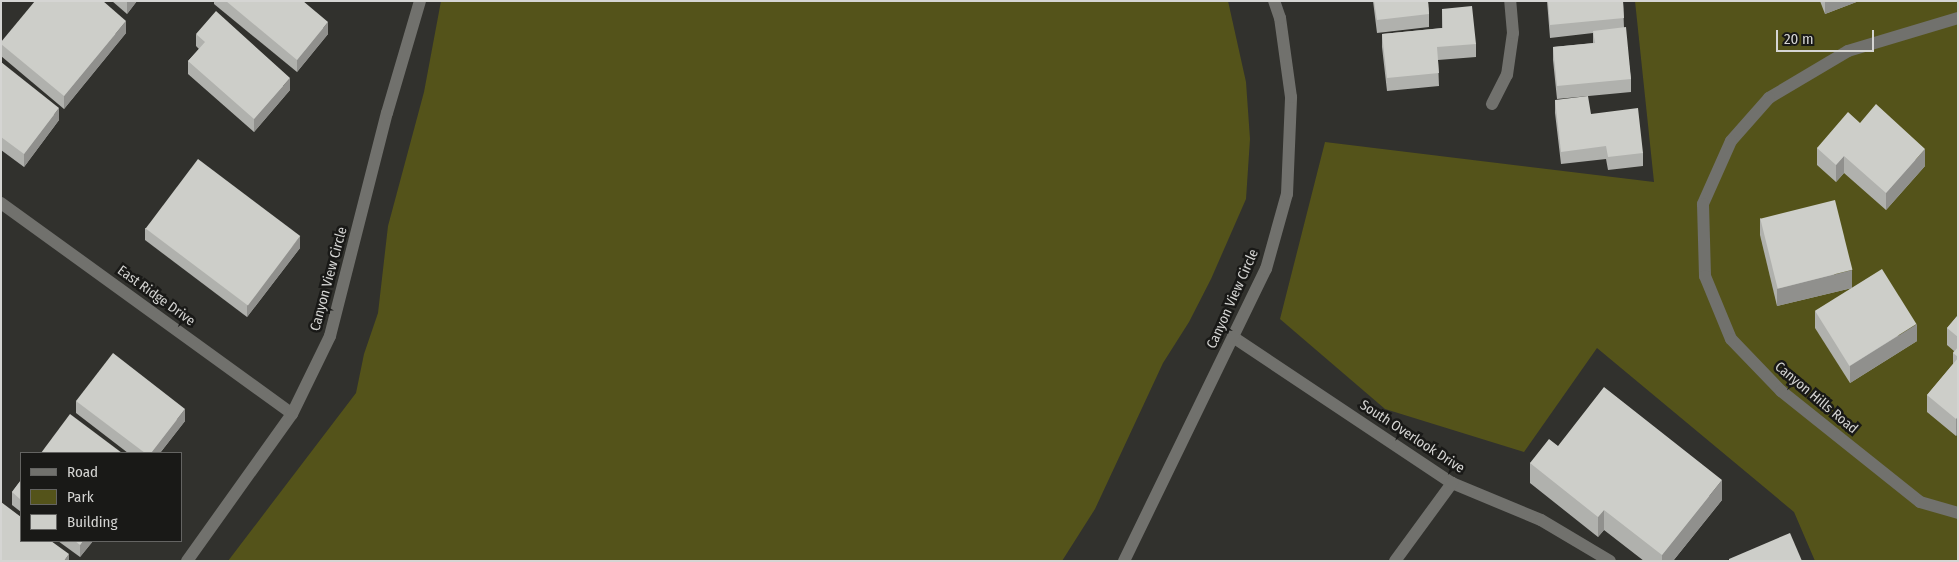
<!DOCTYPE html>
<html>
<head>
<meta charset="utf-8">
<style>
  body { margin:0 }
  #map { position:relative; width:1959px; height:562px; overflow:hidden; background:#31312d; font-family:"Fira Sans Condensed",sans-serif }
  div>[style] { position:absolute }
  .green>* { inset:0; background:#54531a }
  .street>* { height:12px; margin:-6px; padding:0 6px; transform-origin:6px; border-radius:6px; background:#71716d }
  .wall>* { inset:0; background:#b0b1ad }
  .shaded-wall>* { inset:0; background:#90908d }
  .building>* { inset:0; background:#cdcec9; transform-origin:0 0 }
  span { translate:-50% -50%; white-space:nowrap; text-align:center; line-height:1.15; -webkit-text-stroke:5px #191917; paint-order:stroke }
  .street-label { font-size:14px; color:#d5d5d3 }
  .frame { position:absolute; inset:0; border:2px solid #d5d5d3; pointer-events:none }
  .legend { position:absolute; left:20px; top:452px; width:162px; height:90px; box-sizing:border-box; background:#191917; border:1px solid #646462; margin:0; padding:6px 9px; list-style:none; font-size:15px; color:#d5d5d3 }
  .legend li { display:flex; align-items:center; gap:10px; height:25px }
  .legend b { width:25px; border:1px solid #646462 }
  .scale { position:absolute; left:1776px; top:30px; width:98px; height:22px; box-sizing:border-box; border:2px solid #d5d5d3; border-top:0; padding-left:6px; font-size:15px; line-height:18px; white-space:nowrap; color:#d5d5d3; -webkit-text-stroke:4px #191917; paint-order:stroke }
</style>
</head>
<body>
<div id="map">
  <div class="green">
    <div style="clip-path:polygon(441px 1px,1228px 1px,1246px 82px,1250px 139px,1246px 199px,1211px 279px,1189px 322px,1163px 363px,1095px 509px,1062px 561px,228px 561px,356px 393px,364px 354px,378px 313px,388px 226px,424px 92px)"></div>
    <div style="clip-path:polygon(1635px 1px,1958px 1px,1958px 561px,1815px 561px,1794px 512px,1597px 348px,1524px 452px,1385px 409px,1280px 319px,1325px 142px,1654px 182px)"></div>
  </div>
  <div class="street">
    <div style="left:1958px;top:18px;width:115px;rotate:163.3deg"></div>
    <div style="left:1848px;top:51px;width:92px;rotate:149.3deg"></div>
    <div style="left:1769px;top:98px;width:57px;rotate:131.5deg"></div>
    <div style="left:1731px;top:141px;width:69px;rotate:114deg"></div>
    <div style="left:1703px;top:204px;width:72px;rotate:88.4deg"></div>
    <div style="left:1705px;top:276px;width:68px;rotate:67.6deg"></div>
    <div style="left:1731px;top:339px;width:72px;rotate:46.1deg"></div>
    <div style="left:1781px;top:391px;width:178px;rotate:38.6deg"></div>
    <div style="left:1920px;top:502px;width:40px;rotate:16deg"></div>
    <div style="left:1492px;top:104px;width:33px;rotate:-63deg"></div>
    <div style="left:1507px;top:75px;width:42px;rotate:-81.9deg"></div>
    <div style="left:1513px;top:33px;width:32px;rotate:-95deg"></div>
    <div style="left:1px;top:203px;width:359px;rotate:35.9deg"></div>
    <div style="left:1233px;top:337px;width:263px;rotate:33.7deg"></div>
    <div style="left:1452px;top:483px;width:96px;rotate:22.6deg"></div>
    <div style="left:1541px;top:520px;width:80px;rotate:30.7deg"></div>
    <div style="left:187px;top:561px;width:181px;rotate:-54.5deg"></div>
    <div style="left:292px;top:414px;width:87px;rotate:-64deg"></div>
    <div style="left:330px;top:336px;width:230px;rotate:-75.7deg"></div>
    <div style="left:387px;top:113px;width:117px;rotate:-73.6deg"></div>
    <div style="left:1124px;top:561px;width:325px;rotate:-64.1deg"></div>
    <div style="left:1266px;top:269px;width:78px;rotate:-74.4deg"></div>
    <div style="left:1287px;top:194px;width:97px;rotate:-87.6deg"></div>
    <div style="left:1291px;top:97px;width:80px;rotate:-97.9deg"></div>
    <div style="left:1280px;top:18px;width:18px;rotate:-109deg"></div>
    <div style="left:1395px;top:561px;width:97px;rotate:-53.8deg"></div>
  </div>
  <div class="wall">
    <div style="clip-path:polygon(112px 1px,137px 1px,127px 14px)"></div>
    <div style="clip-path:polygon(214px 1px,303px 1px,328px 34px,297px 72px,214px 4px)"></div>
    <div style="clip-path:polygon(1373px 1px,1428px 1px,1429px 14px,1429px 27px,1377px 33px)"></div>
    <div style="clip-path:polygon(1547px 1px,1623px 1px,1624px 28px,1631px 79px,1631px 92px,1557px 99px,1553px 60px,1553px 47px,1593px 43px,1593px 33px,1550px 38px)"></div>
    <div style="clip-path:polygon(1820px 1px,1859px 1px,1825px 14px)"></div>
    <div style="clip-path:polygon(1442px 9px,1476px 44px,1476px 57px,1438px 60px,1439px 86px,1387px 91px,1382px 47px,1382px 34px,1442px 28px)"></div>
    <div style="clip-path:polygon(126px 33px,64px 109px,1px 56px,1px 42px)"></div>
    <div style="clip-path:polygon(196px 34px,290px 90px,254px 132px,188px 74px,188px 61px,199px 49px,196px 46px)"></div>
    <div style="clip-path:polygon(1px 62px,59px 120px,24px 167px,1px 150px)"></div>
    <div style="clip-path:polygon(1555px 100px,1591px 114px,1643px 153px,1643px 166px,1608px 170px,1606px 159px,1561px 164px,1555px 113px)"></div>
    <div style="clip-path:polygon(1860px 123px,1925px 166px,1886px 210px,1844px 173px,1836px 182px,1817px 165px,1817px 148px)"></div>
    <div style="clip-path:polygon(1760px 218px,1852px 288px,1777px 306px,1760px 235px)"></div>
    <div style="clip-path:polygon(145px 228px,300px 248px,247px 317px,145px 240px)"></div>
    <div style="clip-path:polygon(1815px 311px,1917px 341px,1850px 383px,1815px 328px)"></div>
    <div style="clip-path:polygon(1958px 315px,1958px 433px,1956px 436px,1927px 412px,1927px 395px,1953px 364px,1953px 353px,1954px 351px,1947px 345px,1947px 328px)"></div>
    <div style="clip-path:polygon(76px 401px,185px 421px,160px 453px,128px 453px,76px 413px)"></div>
    <div style="clip-path:polygon(1558px 446px,1722px 500px,1673px 561px,1644px 561px,1604px 530px,1598px 537px,1530px 483px,1530px 463px)"></div>
    <div style="clip-path:polygon(21px 480px,21px 512px,12px 505px,12px 492px)"></div>
    <div style="clip-path:polygon(58px 541px,93px 541px,80px 557px)"></div>
  </div>
  <div class="shaded-wall">
    <div style="clip-path:polygon(127px 1px,137px 1px,127px 14px)"></div>
    <div style="clip-path:polygon(1825px 1px,1859px 1px,1825px 14px)"></div>
    <div style="clip-path:polygon(126px 21px,126px 33px,64px 109px,64px 96px)"></div>
    <div style="clip-path:polygon(328px 22px,328px 34px,297px 72px,297px 60px)"></div>
    <div style="clip-path:polygon(290px 78px,290px 90px,254px 132px,254px 119px)"></div>
    <div style="clip-path:polygon(59px 108px,59px 120px,24px 167px,24px 154px)"></div>
    <div style="clip-path:polygon(1925px 149px,1925px 166px,1886px 210px,1886px 193px)"></div>
    <div style="clip-path:polygon(1844px 156px,1844px 173px,1836px 182px,1836px 165px)"></div>
    <div style="clip-path:polygon(300px 236px,300px 248px,247px 317px,247px 304px)"></div>
    <div style="clip-path:polygon(1852px 270px,1852px 288px,1777px 306px,1777px 289px)"></div>
    <div style="clip-path:polygon(1917px 324px,1917px 341px,1850px 383px,1850px 366px)"></div>
    <div style="clip-path:polygon(185px 409px,185px 421px,160px 453px,151px 453px)"></div>
    <div style="clip-path:polygon(1958px 416px,1958px 433px,1956px 436px,1956px 419px)"></div>
    <div style="clip-path:polygon(1722px 480px,1722px 500px,1673px 561px,1662px 561px,1662px 555px)"></div>
    <div style="clip-path:polygon(1604px 510px,1604px 530px,1598px 537px,1598px 517px)"></div>
    <div style="clip-path:polygon(83px 541px,93px 541px,80px 557px,80px 545px)"></div>
    <div style="clip-path:polygon(69px 554px,69px 561px,64px 561px)"></div>
  </div>
  <div class="building">
    <div style="clip-path:polygon(35px 1px,103px 1px,126px 21px,64px 96px,1px 44px,1px 42px)"></div>
    <div style="clip-path:polygon(226px 1px,303px 1px,328px 22px,297px 60px)"></div>
    <div style="clip-path:polygon(1374px 1px,1428px 1px,1429px 14px,1377px 20px)"></div>
    <div style="clip-path:polygon(1548px 1px,1623px 1px,1624px 18px,1550px 25px)"></div>
    <div style="clip-path:polygon(1472px 6px,1476px 44px,1437px 47px,1439px 73px,1387px 78px,1382px 34px,1443px 28px,1442px 9px)"></div>
    <div style="clip-path:polygon(216px 11px,290px 78px,254px 119px,188px 61px,205px 42px,196px 34px)"></div>
    <div style="clip-path:polygon(1626px 27px,1631px 79px,1557px 86px,1553px 47px,1595px 43px,1593px 31px)"></div>
    <div style="clip-path:polygon(1px 62px,59px 108px,24px 154px,1px 137px)"></div>
    <div style="clip-path:polygon(1588px 96px,1591px 114px,1638px 108px,1643px 153px,1608px 157px,1606px 146px,1561px 152px,1555px 100px)"></div>
    <div style="clip-path:polygon(1876px 104px,1925px 149px,1886px 193px,1844px 156px,1836px 165px,1817px 148px,1848px 112px,1860px 123px)"></div>
    <div style="left:198px;top:159px;width:128px;height:87px;rotate:37deg"></div>
    <div style="left:1835px;top:200px;width:72px;height:77px;rotate:76deg"></div>
    <div style="left:1882px;top:269px;width:65px;height:79px;rotate:58deg"></div>
    <div style="clip-path:polygon(1958px 315px,1958px 337px,1947px 328px)"></div>
    <div style="clip-path:polygon(1958px 347px,1958px 357px,1953px 353px)"></div>
    <div style="clip-path:polygon(113px 353px,185px 409px,151px 453px,145px 453px,76px 401px)"></div>
    <div style="clip-path:polygon(1958px 358px,1958px 416px,1956px 419px,1927px 395px)"></div>
    <div style="clip-path:polygon(1604px 387px,1722px 480px,1662px 555px,1604px 510px,1598px 517px,1530px 463px,1549px 439px,1558px 446px)"></div>
    <div style="clip-path:polygon(70px 414px,122px 453px,41px 453px)"></div>
    <div style="clip-path:polygon(21px 480px,21px 500px,12px 492px)"></div>
    <div style="clip-path:polygon(1px 502px,21px 517px,21px 541px,51px 541px,69px 554px,64px 561px,1px 561px)"></div>
    <div style="clip-path:polygon(1790px 533px,1802px 561px,1729px 561px,1729px 559px)"></div>
    <div style="clip-path:polygon(75px 541px,83px 541px,80px 545px)"></div>
  </div>
  <div class="street-label">
    <span style="left:329px;top:279px;rotate:-75deg">Canyon View Circle</span>
    <span style="left:156px;top:296px;rotate:36deg">East Ridge Drive</span>
    <span style="left:1233px;top:299px;rotate:-66deg">Canyon View Circle</span>
    <span style="left:1816px;top:398px;rotate:40deg">Canyon Hills Road</span>
    <span style="left:1412px;top:437px;rotate:33deg">South Overlook Drive</span>
  </div>
  <div class="frame"></div>
  <ul class="legend">
  <li><b style="height:6px;background:#71716d"></b>Road</li>
  <li><b style="height:14px;background:#54531a"></b>Park</li>
  <li><b style="height:14px;background:#cdcec9"></b>Building</li>
  </ul>
  <div class="scale">20 m</div>
</div>
</body>
</html>
